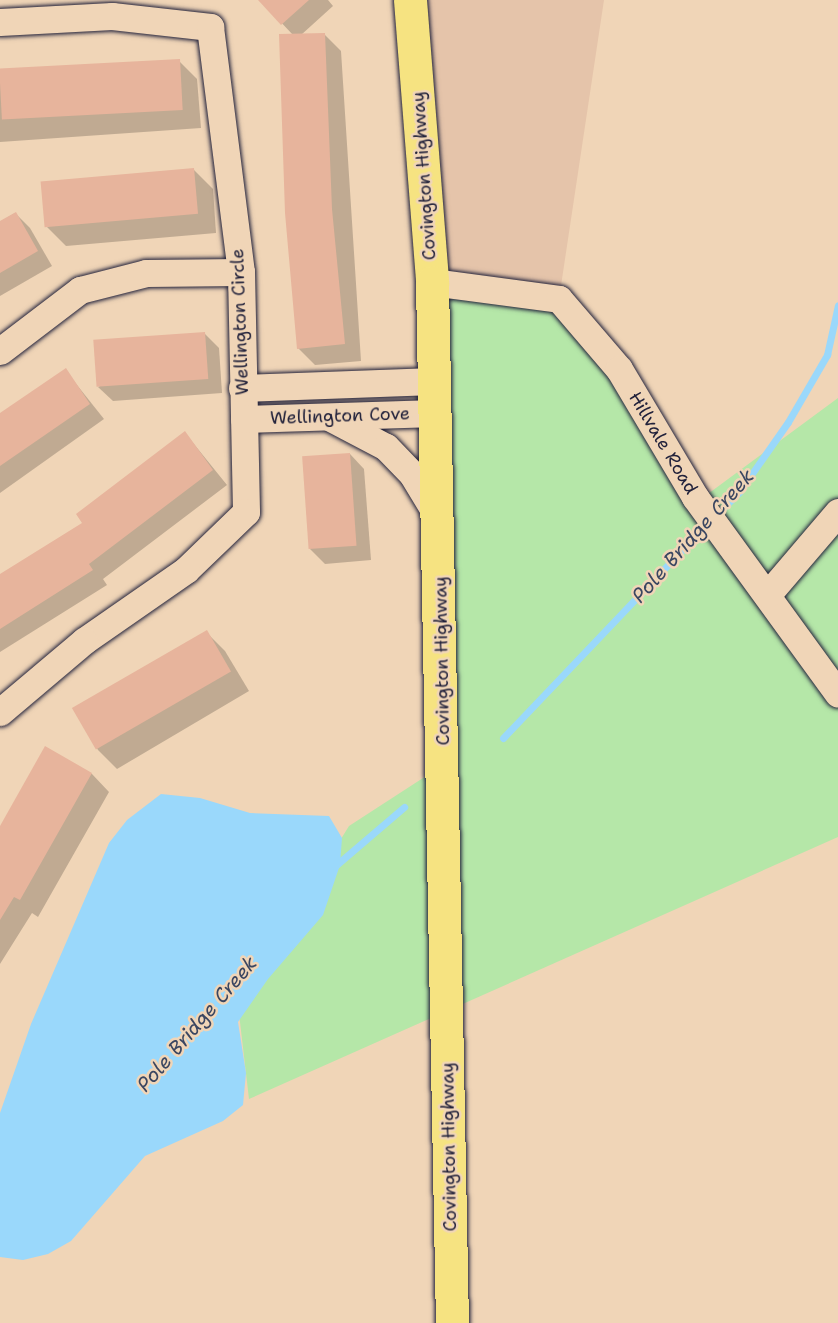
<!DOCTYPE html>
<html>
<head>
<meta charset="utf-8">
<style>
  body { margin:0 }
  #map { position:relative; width:838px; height:1323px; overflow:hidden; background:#f0d5b7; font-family:"Shantell Sans",sans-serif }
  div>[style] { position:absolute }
  .built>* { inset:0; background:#e5c4aa }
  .green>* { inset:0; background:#b5e7a8 }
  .water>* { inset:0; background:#9ad8fb }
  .shadow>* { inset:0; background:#0003 }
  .stream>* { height:7px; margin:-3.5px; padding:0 3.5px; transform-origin:3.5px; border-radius:3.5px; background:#9ad8fb }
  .building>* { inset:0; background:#e7b49c; transform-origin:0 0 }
  .roads { filter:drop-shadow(0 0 2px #22223b) drop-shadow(0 0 2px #22223b) }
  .minor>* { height:27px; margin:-13.5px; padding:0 13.5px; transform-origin:13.5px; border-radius:13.5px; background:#f0d5b7 }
  .major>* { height:33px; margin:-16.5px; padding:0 16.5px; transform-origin:16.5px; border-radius:16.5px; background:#f6e381 }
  span { translate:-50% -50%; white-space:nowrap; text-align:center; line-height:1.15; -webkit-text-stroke:5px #f0d5b7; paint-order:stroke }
  .street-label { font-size:18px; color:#22223b }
  .water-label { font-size:20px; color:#3a4661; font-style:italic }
</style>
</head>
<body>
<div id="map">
  <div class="built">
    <div style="clip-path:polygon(419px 0,604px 0,559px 299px,447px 285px)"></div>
  </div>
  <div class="green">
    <div style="clip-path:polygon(447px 285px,559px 299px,697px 502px,838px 398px,838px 837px,249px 1099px,238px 1005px,349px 826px,440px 767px)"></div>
  </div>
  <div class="water">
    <div style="clip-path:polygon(161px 794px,200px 798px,250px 813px,329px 816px,342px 838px,340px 865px,323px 915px,268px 979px,238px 1022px,246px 1073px,243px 1105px,223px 1121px,145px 1156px,71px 1241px,48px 1254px,23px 1260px,0 1257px,0 1113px,31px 1024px,109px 843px,127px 820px)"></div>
  </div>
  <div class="shadow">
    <div style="clip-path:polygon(260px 0,328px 0,333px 6px,301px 35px,324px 34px,341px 51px,361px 361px,315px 365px,298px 348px,293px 35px)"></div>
    <div style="clip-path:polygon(179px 61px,197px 79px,201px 128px,0 142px,0 77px)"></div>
    <div style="clip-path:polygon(193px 169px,213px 189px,216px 233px,66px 246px,47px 227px)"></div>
    <div style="clip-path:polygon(15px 213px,30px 228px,52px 266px,0 296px,0 222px)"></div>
    <div style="clip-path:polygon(204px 333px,219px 348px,222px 393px,113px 401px,98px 387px)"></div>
    <div style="clip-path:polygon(65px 370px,104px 419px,0 493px,0 416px)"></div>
    <div style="clip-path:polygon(185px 433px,227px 485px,103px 579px,107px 585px,0 652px,0 576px,85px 523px)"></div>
    <div style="clip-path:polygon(350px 454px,364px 469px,371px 560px,325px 564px,310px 549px)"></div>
    <div style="clip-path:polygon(206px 632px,225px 651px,249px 691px,117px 769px,98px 750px,75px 710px)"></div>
    <div style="clip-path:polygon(46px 748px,92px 774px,109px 792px,38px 917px,32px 913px,0 964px,0 829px)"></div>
  </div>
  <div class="stream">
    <div style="left:716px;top:515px;width:33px;rotate:-45deg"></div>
    <div style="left:739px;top:492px;width:85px;rotate:-55deg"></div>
    <div style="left:788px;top:422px;width:78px;rotate:-59.8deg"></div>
    <div style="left:827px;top:355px;width:51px;rotate:-77.6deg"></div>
    <div style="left:503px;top:738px;width:297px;rotate:-46.4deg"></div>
    <div style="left:335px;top:866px;width:91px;rotate:-40.5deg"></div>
  </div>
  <div class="building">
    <div style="clip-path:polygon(258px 0,309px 0,281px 25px)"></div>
    <div style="clip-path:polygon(325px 33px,332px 209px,345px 344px,297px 349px,285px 213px,279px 34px)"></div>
    <div style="left:180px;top:59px;width:51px;height:181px;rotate:87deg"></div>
    <div style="left:194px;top:168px;width:46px;height:154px;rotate:85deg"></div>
    <div style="clip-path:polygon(16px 212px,38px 251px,0 273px,0 221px)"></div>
    <div style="left:205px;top:332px;width:47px;height:112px;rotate:86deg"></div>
    <div style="clip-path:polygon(66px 368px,90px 404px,0 466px,0 413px)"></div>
    <div style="clip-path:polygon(185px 431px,213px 470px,89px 564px,93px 570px,0 629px,0 574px,82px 523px,76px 514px)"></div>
    <div style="left:350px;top:453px;width:93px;height:48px;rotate:86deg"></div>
    <div style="left:207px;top:630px;width:48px;height:156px;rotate:60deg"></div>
    <div style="clip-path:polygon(45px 746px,92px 773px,20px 900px,14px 897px,0 920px,0 826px)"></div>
  </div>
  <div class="roads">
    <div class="minor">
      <div style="left:0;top:22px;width:112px;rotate:-3.1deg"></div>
      <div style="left:112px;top:16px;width:99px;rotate:6.4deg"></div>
      <div style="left:210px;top:27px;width:247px;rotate:82.8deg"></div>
      <div style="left:241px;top:272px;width:240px;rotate:88.8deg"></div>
      <div style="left:246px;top:512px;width:83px;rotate:136deg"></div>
      <div style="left:186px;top:570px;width:124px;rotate:145.2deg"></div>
      <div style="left:84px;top:641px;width:110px;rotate:139.8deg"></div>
      <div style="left:432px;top:282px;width:128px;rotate:7.6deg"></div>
      <div style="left:559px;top:299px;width:92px;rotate:49.4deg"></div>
      <div style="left:619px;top:369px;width:149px;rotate:59.3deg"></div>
      <div style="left:695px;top:497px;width:243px;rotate:54deg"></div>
      <div style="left:0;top:351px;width:101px;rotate:-37.3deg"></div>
      <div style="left:80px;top:290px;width:68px;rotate:-14.4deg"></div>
      <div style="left:146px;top:273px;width:95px;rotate:-0.6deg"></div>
      <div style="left:242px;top:388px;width:192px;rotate:-2.1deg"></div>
      <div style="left:329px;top:417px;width:64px;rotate:27.8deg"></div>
      <div style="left:386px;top:447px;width:37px;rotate:46deg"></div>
      <div style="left:412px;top:474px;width:50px;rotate:58.8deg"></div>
      <div style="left:244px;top:419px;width:192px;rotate:-1.8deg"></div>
      <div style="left:768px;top:594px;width:108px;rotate:-49.5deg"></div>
    </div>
    <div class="major">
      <div style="left:410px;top:0;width:283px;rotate:85.5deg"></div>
      <div style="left:432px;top:282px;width:1041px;rotate:88.9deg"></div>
    </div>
  </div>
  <div class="street-label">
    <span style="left:424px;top:176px;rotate:-94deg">Covington Highway</span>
    <span style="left:240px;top:322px;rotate:-92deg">Wellington Circle</span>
    <span style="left:340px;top:416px;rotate:-2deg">Wellington Cove</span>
    <span style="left:663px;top:443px;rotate:59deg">Hillvale Road</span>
    <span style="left:442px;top:661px;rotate:-91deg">Covington Highway</span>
    <span style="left:449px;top:1147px;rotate:-91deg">Covington Highway</span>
  </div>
  <div class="water-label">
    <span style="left:693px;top:536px;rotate:-48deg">Pole Bridge Creek</span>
    <span style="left:197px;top:1024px;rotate:-49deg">Pole Bridge Creek</span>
  </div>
</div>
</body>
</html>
